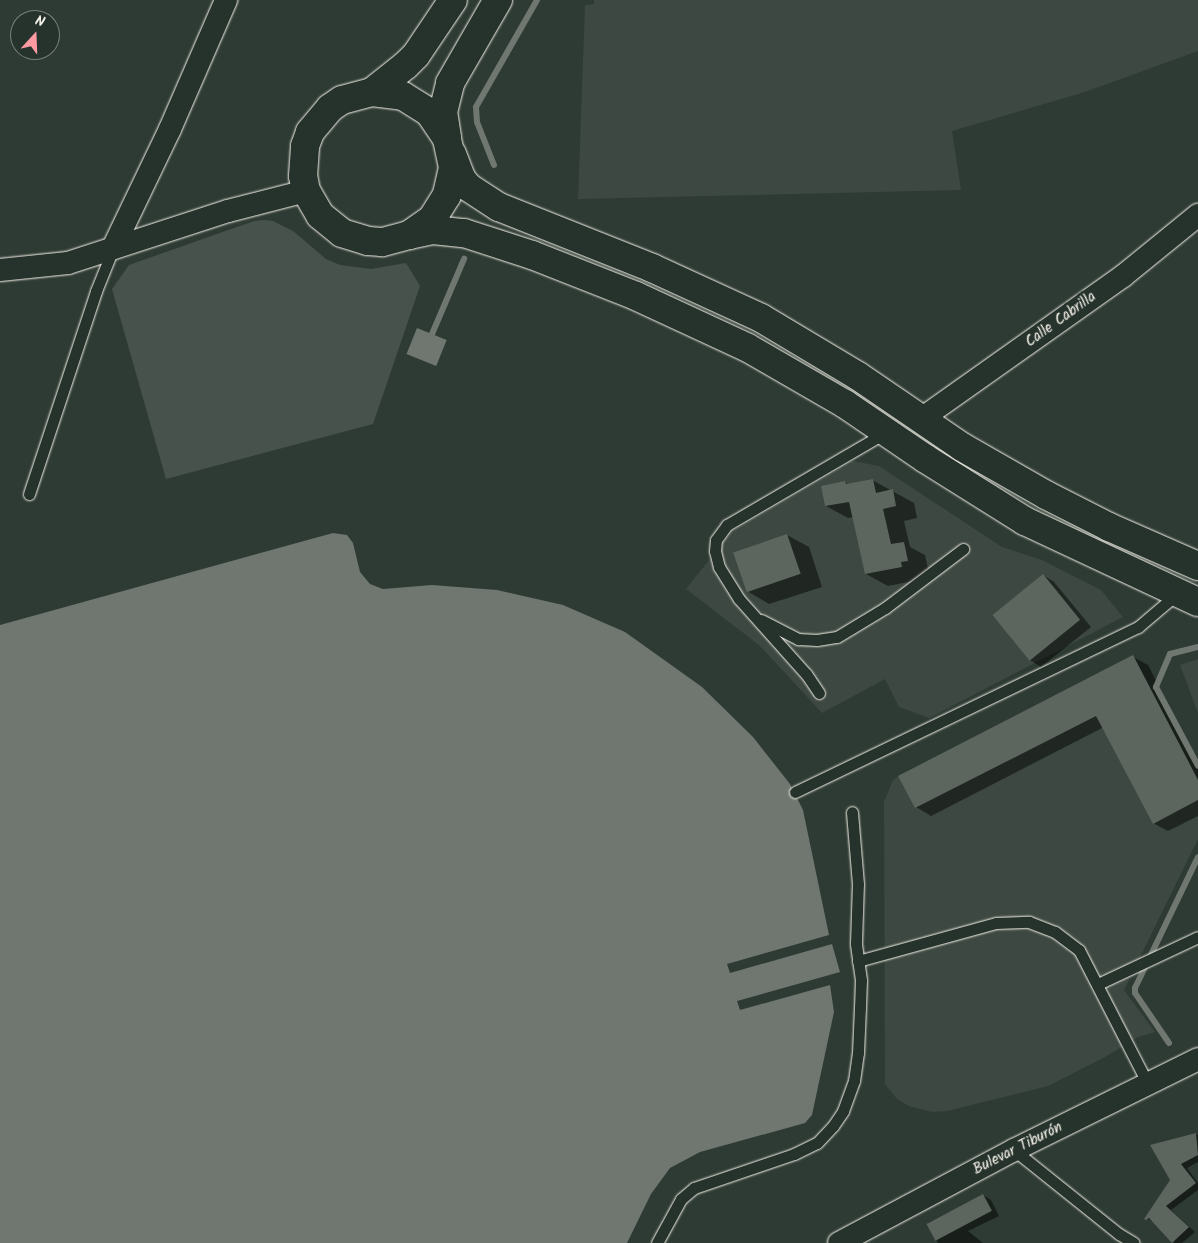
<!DOCTYPE html>
<html>
<head>
<meta charset="utf-8">
<style>
  body { margin:0 }
  #map { position:relative; width:1198px; height:1243px; overflow:hidden; background:#2e3b34; font-family:Kalam,sans-serif }
  div>[style] { position:absolute }
  .built>* { inset:0; background:#3c4841 }
  .green>* { inset:0; background:#48524c }
  .water>* { inset:0; background:#6f7770; transform-origin:0 0 }
  .shadow>* { inset:0; background:#0007 }
  .stream>* { height:6px; margin:-3px; padding:0 3px; transform-origin:3px; border-radius:3px; background:#6f7770 }
  .building>* { inset:0; background:#5c655e; transform-origin:0 0 }
  .roads { filter:drop-shadow(0 0 1px #f4f1e8) drop-shadow(0 0 1px #f4f1e8) }
  .lane>* { height:11px; margin:-5.5px; padding:0 5.5px; transform-origin:5.5px; border-radius:5.5px; background:#26332d }
  .street>* { height:22px; margin:-11px; padding:0 11px; transform-origin:11px; border-radius:11px; background:#26332d }
  .secondary>* { height:28px; margin:-14px; padding:0 14px; transform-origin:14px; border-radius:14px; background:#26332d }
  span { translate:-50% -50%; white-space:nowrap; text-align:center; line-height:1.15; -webkit-text-stroke:5px #26332d; paint-order:stroke }
  .street-label { font-size:15px; color:#f4f1e8 }
  .north { position:absolute; left:10px; top:10px; width:50px; height:50px; box-sizing:border-box; background:#26332d; border:1px solid #787f78; border-radius:50%; rotate:20deg; font-size:14px; font-weight:700; line-height:20px; text-align:center; color:#f4f1e8 }
  .north::after { content:''; display:block; margin:auto; width:18px; height:22px; background:#ff9aa2; clip-path:polygon(50% 0,100% 100%,50% 72%,0 100%) }
</style>
</head>
<body>
<div id="map">
  <div class="built">
    <div style="clip-path:polygon(594px 0,1198px 0,1198px 51px,1085px 92px,952px 131px,961px 190px,578px 199px,585px 5px,594px 4px)"></div>
    <div style="clip-path:polygon(853px 461px,879px 466px,1002px 547px,1042px 560px,1101px 590px,1123px 617px,929px 718px,899px 707px,885px 679px,822px 713px,759px 645px,686px 589px,732px 531px)"></div>
    <div style="clip-path:polygon(1133px 655px,1198px 780px,1198px 839px,1124px 990px,1155px 1032px,1138px 1037px,1105px 1057px,1048px 1086px,947px 1111px,932px 1112px,909px 1106px,897px 1099px,885px 1084px,884px 802px,892px 782px,898px 776px)"></div>
    <div style="clip-path:polygon(1198px 659px,1198px 713px,1180px 665px)"></div>
  </div>
  <div class="green">
    <div style="clip-path:polygon(264px 220px,273px 221px,293px 231px,326px 259px,340px 265px,371px 269px,406px 263px,420px 286px,373px 424px,166px 479px,112px 289px,129px 265px,254px 221px)"></div>
  </div>
  <div class="water">
    <div style="left:417px;top:328px;width:32px;height:28px;rotate:22deg"></div>
    <div style="clip-path:polygon(333px 533px,347px 535px,353px 543px,360px 572px,370px 584px,383px 589px,432px 585px,497px 590px,563px 605px,625px 632px,702px 687px,753px 737px,790px 784px,803px 810px,829px 935px,727px 964px,730px 973px,832px 944px,840px 972px,737px 1001px,740px 1010px,830px 985px,834px 1012px,812px 1115px,805px 1123px,700px 1152px,670px 1168px,651px 1194px,627px 1243px,0 1243px,0 625px)"></div>
  </div>
  <div class="shadow">
    <div style="clip-path:polygon(872px 480px,914px 503px,917px 518px,904px 521px,910px 547px,925px 555px,929px 573px,923px 579px,888px 586px,866px 574px,854px 517px,848px 518px,826px 506px,845px 482px,849px 485px)"></div>
    <div style="clip-path:polygon(787px 535px,809px 547px,822px 587px,769px 604px,747px 591px)"></div>
    <div style="clip-path:polygon(1043px 575px,1054px 582px,1091px 627px,1041px 667px,1030px 660px,994px 615px)"></div>
    <div style="clip-path:polygon(1133px 657px,1148px 665px,1198px 762px,1198px 816px,1168px 831px,1153px 823px,1104px 727px,931px 816px,916px 807px)"></div>
    <div style="clip-path:polygon(1196px 1134px,1198px 1135px,1198px 1162px,1187px 1168px,1198px 1183px,1198px 1190px,1171px 1210px,1195px 1232px,1182px 1243px,1174px 1243px,1155px 1223px,1146px 1218px,1172px 1180px)"></div>
    <div style="clip-path:polygon(983px 1195px,991px 1200px,999px 1216px,968px 1231px,983px 1243px,938px 1243px,928px 1223px)"></div>
  </div>
  <div class="stream">
    <div style="left:494px;top:165px;width:46px;rotate:-111.6deg"></div>
    <div style="left:477px;top:122px;width:15px;rotate:-94deg"></div>
    <div style="left:476px;top:107px;width:123px;rotate:-60.3deg"></div>
    <div style="left:432px;top:334px;width:82px;rotate:-66.9deg"></div>
    <div style="left:1198px;top:647px;width:29px;rotate:166deg"></div>
    <div style="left:1170px;top:654px;width:36px;rotate:113deg"></div>
    <div style="left:1156px;top:687px;width:89px;rotate:62deg"></div>
    <div style="left:1169px;top:1043px;width:60px;rotate:-124.2deg"></div>
    <div style="left:1135px;top:993px;width:5px;rotate:-90deg"></div>
    <div style="left:1135px;top:988px;width:145px;rotate:-64.3deg"></div>
  </div>
  <div class="building">
    <div style="clip-path:polygon(873px 479px,876px 493px,893px 489px,896px 506px,883px 509px,891px 544px,904px 542px,908px 561px,901px 562px,902px 567px,865px 574px,849px 502px,825px 506px,821px 486px,845px 481px,846px 484px)"></div>
    <div style="left:787px;top:534px;width:42px;height:57px;rotate:71deg"></div>
    <div style="left:1043px;top:574px;width:59px;height:65px;rotate:51deg"></div>
    <div style="clip-path:polygon(1133px 655px,1198px 780px,1198px 800px,1153px 824px,1096px 716px,915px 808px,898px 776px)"></div>
    <div style="clip-path:polygon(1196px 1133px,1198px 1155px,1181px 1164px,1196px 1183px,1166px 1206px,1189px 1227px,1172px 1243px,1149px 1218px,1146px 1220px,1144px 1219px,1170px 1180px,1150px 1145px)"></div>
    <div style="left:983px;top:1194px;width:19px;height:64px;rotate:62deg"></div>
  </div>
  <div class="roads">
    <div class="lane">
      <div style="left:29px;top:494px;width:214px;rotate:-71.7deg"></div>
      <div style="left:96px;top:291px;width:45px;rotate:-68deg"></div>
      <div style="left:761px;top:620px;width:42px;rotate:27.2deg"></div>
      <div style="left:798px;top:639px;width:19px;rotate:3deg"></div>
      <div style="left:817px;top:640px;width:20px;rotate:-9deg"></div>
      <div style="left:837px;top:637px;width:56px;rotate:-31.1deg"></div>
      <div style="left:885px;top:608px;width:98px;rotate:-37.1deg"></div>
      <div style="left:819px;top:693px;width:23px;rotate:-124deg"></div>
      <div style="left:806px;top:674px;width:101px;rotate:-131.8deg"></div>
      <div style="left:739px;top:599px;width:38px;rotate:-122deg"></div>
      <div style="left:719px;top:567px;width:16px;rotate:-104deg"></div>
      <div style="left:715px;top:551px;width:11px;rotate:-85deg"></div>
      <div style="left:716px;top:540px;width:19px;rotate:-54deg"></div>
      <div style="left:727px;top:525px;width:184px;rotate:-30.3deg"></div>
      <div style="left:795px;top:792px;width:381px;rotate:-25.7deg"></div>
      <div style="left:1138px;top:627px;width:52px;rotate:-40.4deg"></div>
      <div style="left:858px;top:961px;width:143px;rotate:-15.4deg"></div>
      <div style="left:996px;top:923px;width:33px;rotate:-2deg"></div>
      <div style="left:1029px;top:922px;width:28px;rotate:21deg"></div>
      <div style="left:1055px;top:932px;width:30px;rotate:37deg"></div>
      <div style="left:1079px;top:950px;width:151px;rotate:62.8deg"></div>
      <div style="left:1098px;top:984px;width:110px;rotate:-25.2deg"></div>
      <div style="left:1014px;top:1150px;width:134px;rotate:38.7deg"></div>
      <div style="left:1119px;top:1234px;width:17px;rotate:31deg"></div>
      <div style="left:657px;top:1243px;width:50px;rotate:-61.4deg"></div>
      <div style="left:681px;top:1199px;width:17px;rotate:-40deg"></div>
      <div style="left:694px;top:1188px;width:106px;rotate:-18.8deg"></div>
      <div style="left:794px;top:1154px;width:25px;rotate:-26deg"></div>
      <div style="left:817px;top:1143px;width:23px;rotate:-47deg"></div>
      <div style="left:833px;top:1126px;width:18px;rotate:-56deg"></div>
      <div style="left:843px;top:1111px;width:32px;rotate:-70deg"></div>
      <div style="left:854px;top:1081px;width:28px;rotate:-82deg"></div>
      <div style="left:858px;top:1053px;width:45px;rotate:-87.5deg"></div>
      <div style="left:860px;top:1008px;width:28px;rotate:-88deg"></div>
      <div style="left:861px;top:980px;width:37px;rotate:-98deg"></div>
      <div style="left:856px;top:943px;width:59px;rotate:-88.1deg"></div>
      <div style="left:858px;top:884px;width:72px;rotate:-94.8deg"></div>
    </div>
    <div class="street">
      <div style="left:113px;top:248px;width:132px;rotate:-64.4deg"></div>
      <div style="left:170px;top:129px;width:141px;rotate:-66.5deg"></div>
      <div style="left:0;top:270px;width:68px;rotate:-5.9deg"></div>
      <div style="left:68px;top:263px;width:168px;rotate:-18deg"></div>
      <div style="left:228px;top:211px;width:81px;rotate:-14.4deg"></div>
      <div style="left:921px;top:419px;width:247px;rotate:-35.3deg"></div>
      <div style="left:1123px;top:276px;width:97px;rotate:-39.1deg"></div>
      <div style="left:839px;top:1243px;width:198px;rotate:-28deg"></div>
      <div style="left:1014px;top:1150px;width:205px;rotate:-26.3deg"></div>
    </div>
    <div class="secondary">
      <div style="left:372px;top:92px;width:31px;rotate:7deg"></div>
      <div style="left:403px;top:96px;width:31px;rotate:32deg"></div>
      <div style="left:429px;top:112px;width:32px;rotate:56deg"></div>
      <div style="left:447px;top:139px;width:30px;rotate:78deg"></div>
      <div style="left:453px;top:168px;width:28px;rotate:103deg"></div>
      <div style="left:447px;top:195px;width:28px;rotate:122deg"></div>
      <div style="left:432px;top:219px;width:28px;rotate:145deg"></div>
      <div style="left:409px;top:235px;width:28px;rotate:165deg"></div>
      <div style="left:382px;top:242px;width:14px;rotate:-176deg"></div>
      <div style="left:368px;top:241px;width:27px;rotate:-163deg"></div>
      <div style="left:342px;top:233px;width:28px;rotate:-141deg"></div>
      <div style="left:320px;top:215px;width:28px;rotate:-120deg"></div>
      <div style="left:306px;top:191px;width:15px;rotate:-101deg"></div>
      <div style="left:303px;top:176px;width:30px;rotate:-86deg"></div>
      <div style="left:305px;top:146px;width:15px;rotate:-70deg"></div>
      <div style="left:310px;top:132px;width:31px;rotate:-50deg"></div>
      <div style="left:330px;top:108px;width:14px;rotate:-34deg"></div>
      <div style="left:342px;top:100px;width:31px;rotate:-15deg"></div>
      <div style="left:372px;top:92px;width:43px;rotate:-38.5deg"></div>
      <div style="left:406px;top:65px;width:14px;rotate:-45deg"></div>
      <div style="left:416px;top:55px;width:66px;rotate:-56.1deg"></div>
      <div style="left:447px;top:137px;width:25px;rotate:-99deg"></div>
      <div style="left:443px;top:112px;width:30px;rotate:-76deg"></div>
      <div style="left:450px;top:83px;width:96px;rotate:-60deg"></div>
      <div style="left:452px;top:154px;width:26px;rotate:69deg"></div>
      <div style="left:461px;top:178px;width:11px;rotate:52deg"></div>
      <div style="left:468px;top:187px;width:37px;rotate:33deg"></div>
      <div style="left:499px;top:207px;width:165px;rotate:21.7deg"></div>
      <div style="left:652px;top:268px;width:120px;rotate:24.6deg"></div>
      <div style="left:761px;top:318px;width:113px;rotate:30.9deg"></div>
      <div style="left:858px;top:376px;width:126px;rotate:34.3deg"></div>
      <div style="left:962px;top:447px;width:97px;rotate:29.7deg"></div>
      <div style="left:1046px;top:495px;width:71px;rotate:26.9deg"></div>
      <div style="left:1109px;top:527px;width:97px;rotate:23.7deg"></div>
      <div style="left:409px;top:235px;width:25px;rotate:-12deg"></div>
      <div style="left:433px;top:230px;width:31px;rotate:6deg"></div>
      <div style="left:464px;top:233px;width:71px;rotate:17.9deg"></div>
      <div style="left:532px;top:255px;width:112px;rotate:21.5deg"></div>
      <div style="left:636px;top:296px;width:123px;rotate:24.9deg"></div>
      <div style="left:748px;top:348px;width:112px;rotate:30deg"></div>
      <div style="left:845px;top:404px;width:98px;rotate:34.2deg"></div>
      <div style="left:926px;top:459px;width:117px;rotate:32.1deg"></div>
      <div style="left:1025px;top:521px;width:191px;rotate:25.1deg"></div>
    </div>
  </div>
  <div class="street-label">
    <span style="left:1061px;top:320px;rotate:-36deg">Calle Cabrilla</span>
    <span style="left:1018px;top:1149px;rotate:-27deg">Bulevar Tiburón</span>
  </div>
  <div class="north">N</div>
</div>
</body>
</html>
